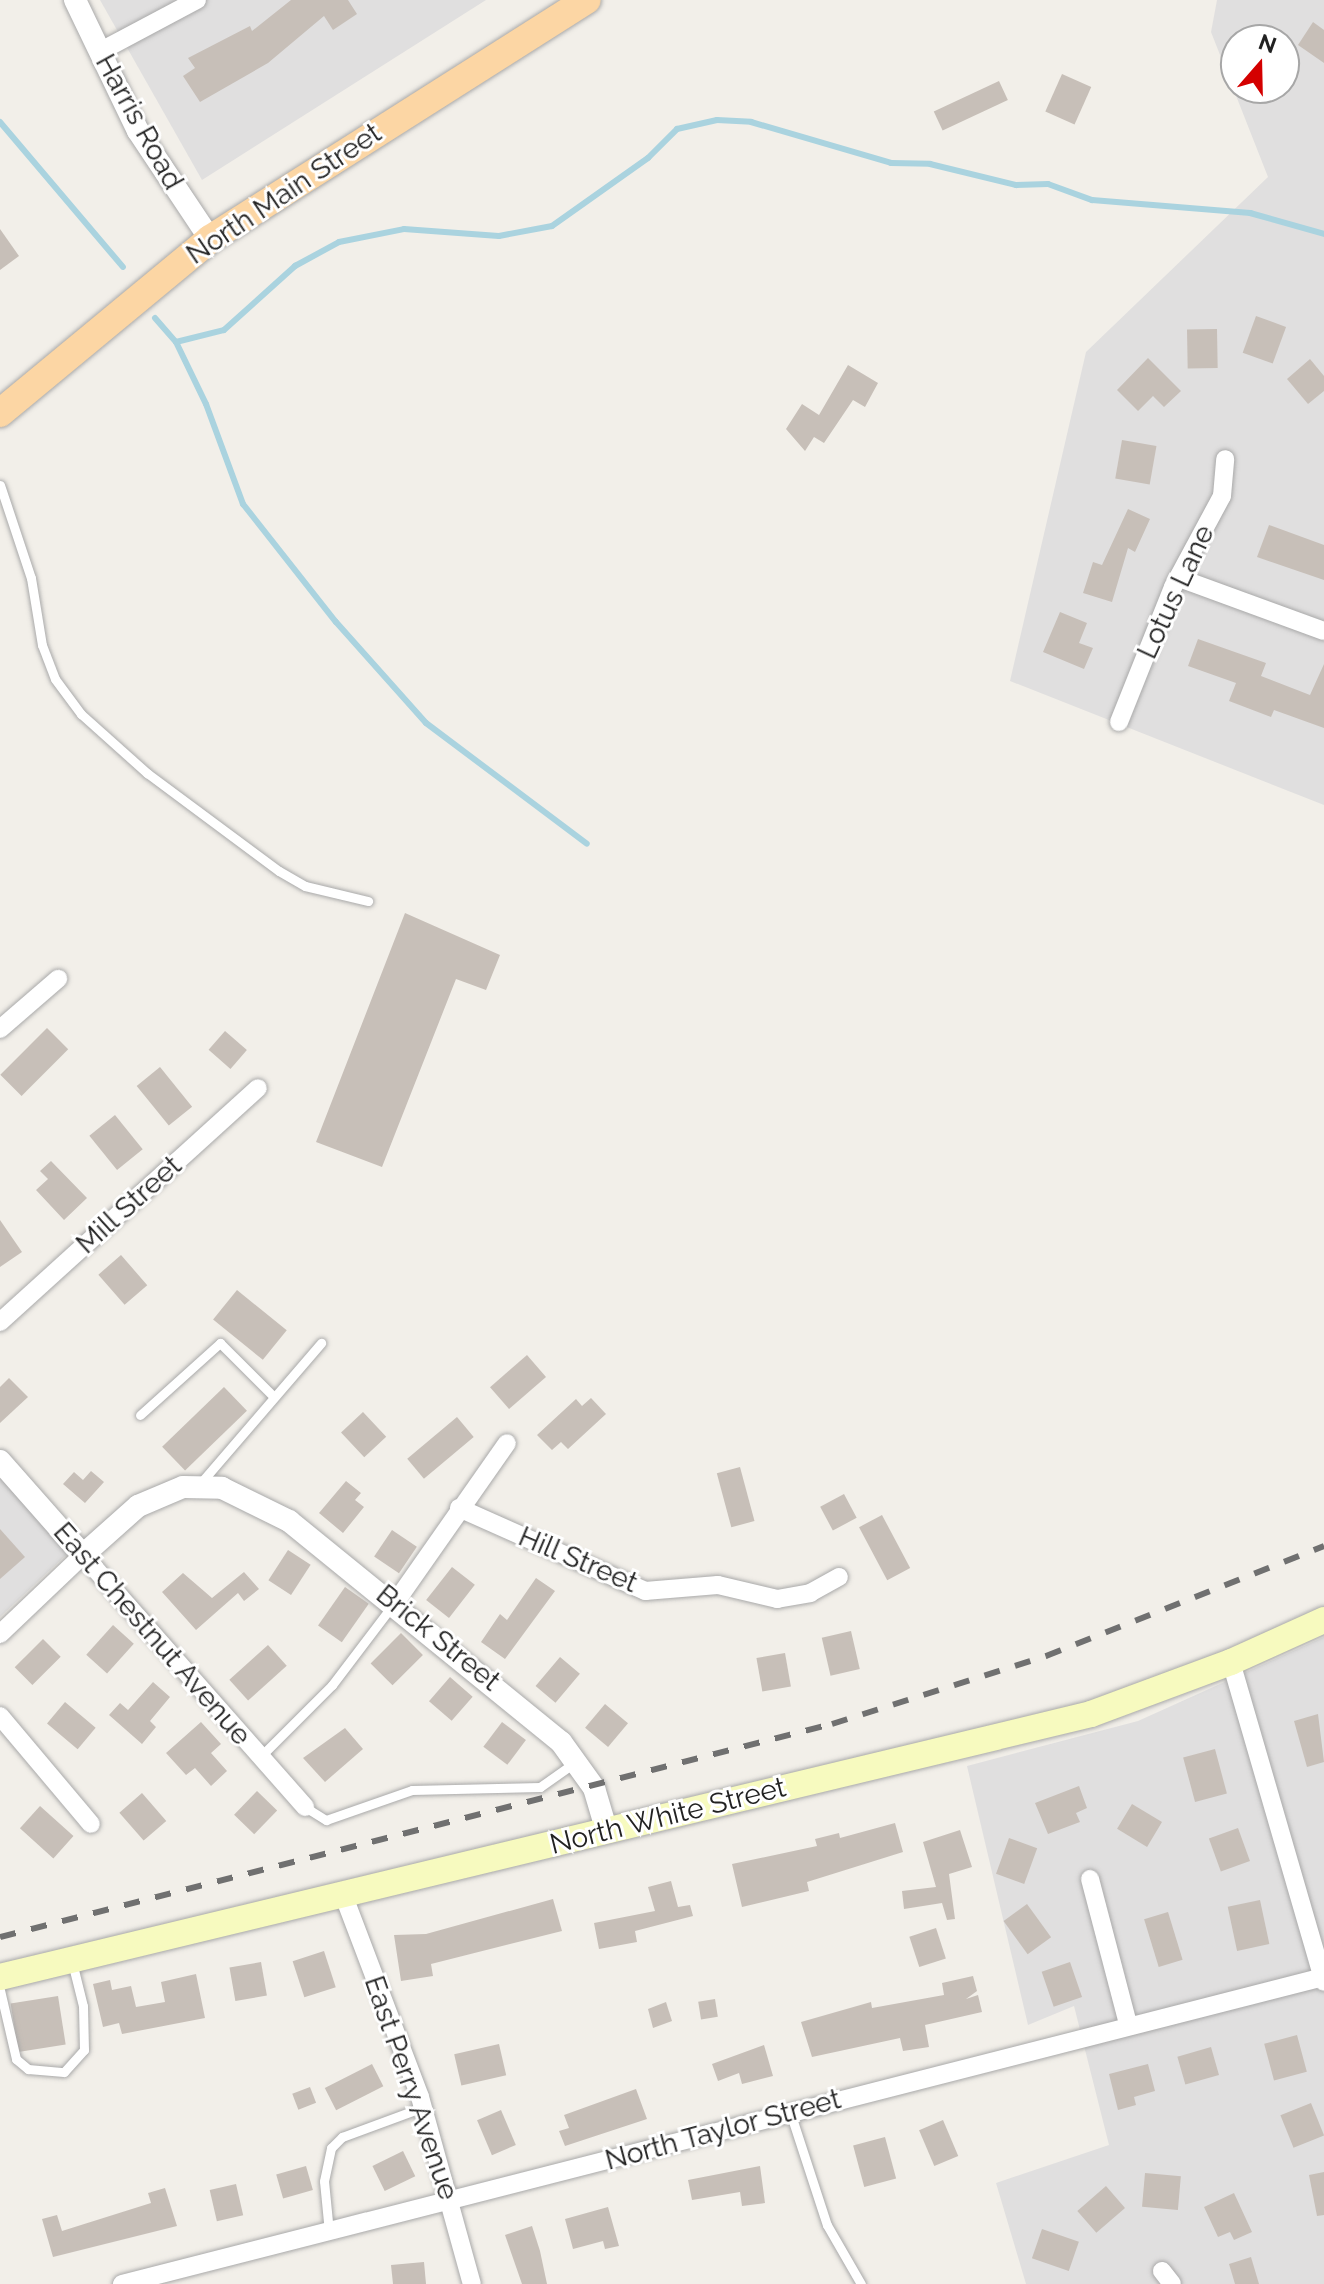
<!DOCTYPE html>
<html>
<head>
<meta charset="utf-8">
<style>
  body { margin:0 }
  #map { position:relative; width:1324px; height:2284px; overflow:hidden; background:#f2efe9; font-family:Raleway,sans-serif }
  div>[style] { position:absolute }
  .residential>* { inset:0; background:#e0dfdf }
  .stream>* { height:6px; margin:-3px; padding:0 3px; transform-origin:3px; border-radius:3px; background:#aad3df }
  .building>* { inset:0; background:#c7bfb8; transform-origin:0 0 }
  .roads { filter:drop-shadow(0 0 2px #a9a9a9) drop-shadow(0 0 2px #a9a9a9) }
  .service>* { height:9px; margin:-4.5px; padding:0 4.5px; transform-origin:4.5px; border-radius:4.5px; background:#fff }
  .minor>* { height:18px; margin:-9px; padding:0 9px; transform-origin:9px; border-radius:9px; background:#fff }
  .tertiary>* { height:22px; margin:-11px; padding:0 11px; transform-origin:11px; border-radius:11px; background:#fff }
  .secondary>* { height:26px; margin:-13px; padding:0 13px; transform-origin:13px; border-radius:13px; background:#f7fabf }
  .primary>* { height:28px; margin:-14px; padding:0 14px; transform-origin:14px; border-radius:14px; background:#fcd6a4 }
  .rail>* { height:6px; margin-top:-3px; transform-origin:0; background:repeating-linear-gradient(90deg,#707070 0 16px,transparent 0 32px) }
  span { translate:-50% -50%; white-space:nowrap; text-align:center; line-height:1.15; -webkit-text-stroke:6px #fff; paint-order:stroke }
  .street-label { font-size:28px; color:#222 }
  .north { position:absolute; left:1220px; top:24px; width:80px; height:80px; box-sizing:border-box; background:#fff; border:2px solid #a7a7a7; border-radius:50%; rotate:20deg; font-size:22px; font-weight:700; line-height:32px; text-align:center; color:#222 }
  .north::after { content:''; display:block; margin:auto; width:28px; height:36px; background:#d40000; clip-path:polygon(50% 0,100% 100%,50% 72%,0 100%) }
</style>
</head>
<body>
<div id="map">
  <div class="residential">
    <div style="clip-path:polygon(100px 0,486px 0,202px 180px)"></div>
    <div style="clip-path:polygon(evenodd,1217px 0,1324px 0,1324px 805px,1010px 681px,1086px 352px,1268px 177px,1211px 32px,1217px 0,1236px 40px,1284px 40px,1284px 88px,1236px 88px,1236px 40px)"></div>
    <div style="clip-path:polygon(0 1473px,68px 1553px,0 1617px)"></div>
    <div style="clip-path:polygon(1324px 1637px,1324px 2284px,1026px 2284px,996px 2183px,1109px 2145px,1074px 2006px,1028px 2025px,967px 1766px,1138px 1721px)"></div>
  </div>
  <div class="stream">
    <div style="left:0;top:122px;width:190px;rotate:49.7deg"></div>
    <div style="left:155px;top:318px;width:32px;rotate:49deg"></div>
    <div style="left:176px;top:342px;width:69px;rotate:64.2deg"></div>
    <div style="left:206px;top:404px;width:107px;rotate:69.7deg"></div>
    <div style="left:243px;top:504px;width:150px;rotate:51.8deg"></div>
    <div style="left:336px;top:622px;width:135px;rotate:48.3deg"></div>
    <div style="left:426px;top:723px;width:201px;rotate:36.9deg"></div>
    <div style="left:176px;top:342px;width:49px;rotate:-14deg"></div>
    <div style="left:224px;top:330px;width:96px;rotate:-42deg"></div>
    <div style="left:295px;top:266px;width:50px;rotate:-28.6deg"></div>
    <div style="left:339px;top:242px;width:66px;rotate:-11.3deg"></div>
    <div style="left:404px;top:229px;width:95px;rotate:4.2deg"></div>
    <div style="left:499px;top:236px;width:54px;rotate:-10.7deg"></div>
    <div style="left:552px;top:226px;width:118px;rotate:-35.3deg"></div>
    <div style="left:648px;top:158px;width:41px;rotate:-45deg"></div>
    <div style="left:677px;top:129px;width:41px;rotate:-12.7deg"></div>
    <div style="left:717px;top:120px;width:34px;rotate:3deg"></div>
    <div style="left:751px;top:122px;width:146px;rotate:16.3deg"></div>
    <div style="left:891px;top:163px;width:39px;rotate:1deg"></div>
    <div style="left:930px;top:164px;width:89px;rotate:13.7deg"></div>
    <div style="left:1016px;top:185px;width:32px;rotate:-2deg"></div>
    <div style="left:1048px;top:184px;width:47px;rotate:20deg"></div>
    <div style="left:1092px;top:200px;width:159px;rotate:4.7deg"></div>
    <div style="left:1250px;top:213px;width:77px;rotate:15.8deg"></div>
  </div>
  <div class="building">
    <div style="clip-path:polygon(291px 0,348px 0,357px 14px,333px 30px,324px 16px,268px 63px,200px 102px,183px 76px,195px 68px,188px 58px,250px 26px,252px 31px)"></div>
    <div style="clip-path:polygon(1313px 22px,1324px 30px,1324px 63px,1298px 45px)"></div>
    <div style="left:1062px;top:74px;width:32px;height:41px;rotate:24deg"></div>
    <div style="left:999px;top:81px;width:21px;height:72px;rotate:65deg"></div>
    <div style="clip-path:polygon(0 229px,19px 256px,0 270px)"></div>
    <div style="left:1256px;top:316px;width:32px;height:39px;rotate:20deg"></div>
    <div style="left:1217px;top:329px;width:39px;height:30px;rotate:89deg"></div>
    <div style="clip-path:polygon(1148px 358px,1181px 391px,1164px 407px,1153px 396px,1138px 411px,1117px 390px)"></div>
    <div style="clip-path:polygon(1310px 359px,1324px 376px,1324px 391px,1308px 404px,1287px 379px)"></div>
    <div style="clip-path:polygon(848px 365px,878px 383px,865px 407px,853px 400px,824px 443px,814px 437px,805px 451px,786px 429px,802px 404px,819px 415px)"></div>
    <div style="left:1122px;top:440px;width:35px;height:39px;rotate:10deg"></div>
    <div style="clip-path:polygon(1128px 509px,1150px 519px,1135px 552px,1128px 548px,1112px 602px,1083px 593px,1093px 562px,1102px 565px)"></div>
    <div style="clip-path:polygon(1269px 525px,1324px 545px,1324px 580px,1257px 557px)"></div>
    <div style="clip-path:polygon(1060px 612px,1087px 623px,1079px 643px,1093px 648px,1084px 669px,1043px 652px)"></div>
    <div style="clip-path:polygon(1198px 639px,1266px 663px,1261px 676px,1310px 695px,1324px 664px,1324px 728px,1274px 710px,1271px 717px,1229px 701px,1236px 683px,1188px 666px)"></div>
    <div style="clip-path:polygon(405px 913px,500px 955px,486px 990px,456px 979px,382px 1167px,316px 1142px)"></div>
    <div style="left:47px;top:1028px;width:30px;height:66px;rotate:45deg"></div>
    <div style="left:225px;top:1031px;width:29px;height:25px;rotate:41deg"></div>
    <div style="left:160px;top:1067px;width:51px;height:30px;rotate:51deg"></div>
    <div style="left:115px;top:1115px;width:44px;height:33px;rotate:51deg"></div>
    <div style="clip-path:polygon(51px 1161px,87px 1198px,64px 1220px,36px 1190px,48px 1179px,40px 1171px)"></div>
    <div style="clip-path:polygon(0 1220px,22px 1252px,0 1267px)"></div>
    <div style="left:121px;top:1255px;width:40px;height:30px;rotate:49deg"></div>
    <div style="left:237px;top:1290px;width:64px;height:38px;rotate:39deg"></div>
    <div style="left:527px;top:1355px;width:29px;height:49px;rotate:49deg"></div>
    <div style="clip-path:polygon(9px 1378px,28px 1397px,0 1423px,0 1387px)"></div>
    <div style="left:224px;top:1387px;width:33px;height:86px;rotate:46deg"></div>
    <div style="clip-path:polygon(591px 1398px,606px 1414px,568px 1449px,561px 1442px,552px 1450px,537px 1435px,576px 1399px,582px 1406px)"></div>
    <div style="left:363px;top:1412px;width:34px;height:30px;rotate:47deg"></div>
    <div style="left:457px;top:1417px;width:26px;height:65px;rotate:50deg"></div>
    <div style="left:740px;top:1467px;width:56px;height:24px;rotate:75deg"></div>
    <div style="clip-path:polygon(91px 1471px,104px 1482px,85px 1503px,63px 1484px,74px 1472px,83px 1480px)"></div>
    <div style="clip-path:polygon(346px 1481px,361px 1493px,355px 1500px,364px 1507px,343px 1533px,319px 1513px)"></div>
    <div style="left:844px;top:1494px;width:27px;height:27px;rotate:62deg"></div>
    <div style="left:882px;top:1515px;width:60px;height:26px;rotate:62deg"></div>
    <div style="clip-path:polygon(0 1529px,25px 1557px,0 1579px)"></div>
    <div style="left:392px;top:1530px;width:30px;height:32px;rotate:34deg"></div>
    <div style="left:288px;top:1550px;width:27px;height:36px;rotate:33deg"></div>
    <div style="left:452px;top:1567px;width:29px;height:42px;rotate:38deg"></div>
    <div style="clip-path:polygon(244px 1572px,259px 1589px,244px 1601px,238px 1593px,196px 1630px,162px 1592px,183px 1573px,212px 1598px)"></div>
    <div style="clip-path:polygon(536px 1578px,555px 1591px,505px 1659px,481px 1642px,500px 1614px,507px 1620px)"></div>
    <div style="left:345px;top:1587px;width:29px;height:47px;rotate:35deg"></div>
    <div style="left:113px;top:1625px;width:28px;height:40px;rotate:42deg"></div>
    <div style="left:851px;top:1631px;width:39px;height:30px;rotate:77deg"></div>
    <div style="left:401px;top:1633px;width:31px;height:43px;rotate:45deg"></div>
    <div style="left:43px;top:1639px;width:25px;height:40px;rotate:45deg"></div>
    <div style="left:268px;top:1645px;width:28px;height:52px;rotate:48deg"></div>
    <div style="left:785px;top:1653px;width:34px;height:29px;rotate:80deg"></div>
    <div style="left:560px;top:1657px;width:26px;height:38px;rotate:40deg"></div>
    <div style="left:450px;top:1677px;width:30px;height:32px;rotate:41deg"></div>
    <div style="clip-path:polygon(153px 1682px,170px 1697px,150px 1721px,156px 1727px,142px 1744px,109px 1715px,120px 1703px,128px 1710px)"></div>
    <div style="left:65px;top:1702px;width:40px;height:28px;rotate:40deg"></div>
    <div style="left:605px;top:1704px;width:30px;height:31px;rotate:40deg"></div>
    <div style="clip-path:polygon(1318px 1714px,1324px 1762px,1307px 1767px,1294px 1721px)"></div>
    <div style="clip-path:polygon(201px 1722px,221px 1744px,211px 1753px,227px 1771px,211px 1786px,195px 1768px,186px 1775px,166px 1753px)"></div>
    <div style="left:502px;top:1722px;width:30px;height:31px;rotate:37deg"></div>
    <div style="clip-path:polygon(345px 1728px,363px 1749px,325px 1782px,303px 1758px)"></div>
    <div style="left:1215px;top:1749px;width:46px;height:33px;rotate:75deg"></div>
    <div style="clip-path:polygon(1079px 1786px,1087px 1808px,1076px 1813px,1080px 1822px,1048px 1834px,1035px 1803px)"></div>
    <div style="left:257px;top:1791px;width:28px;height:33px;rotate:44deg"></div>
    <div style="left:142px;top:1793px;width:37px;height:30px;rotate:49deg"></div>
    <div style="left:1132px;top:1804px;width:35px;height:29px;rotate:31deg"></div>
    <div style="left:40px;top:1806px;width:45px;height:30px;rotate:42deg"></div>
    <div style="clip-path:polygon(895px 1823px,903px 1852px,807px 1882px,809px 1891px,742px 1907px,732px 1864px,817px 1846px,815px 1839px,839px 1833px,840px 1838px)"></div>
    <div style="left:1238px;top:1828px;width:35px;height:31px;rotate:70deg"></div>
    <div style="clip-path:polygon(960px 1830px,972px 1867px,949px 1874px,955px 1919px,947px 1920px,942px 1903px,904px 1909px,902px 1891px,936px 1887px,923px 1842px)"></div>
    <div style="left:1009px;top:1838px;width:30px;height:38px;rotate:20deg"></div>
    <div style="clip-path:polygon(671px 1881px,678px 1907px,690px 1905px,693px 1916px,635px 1931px,637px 1942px,599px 1949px,594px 1923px,655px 1911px,648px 1887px)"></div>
    <div style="clip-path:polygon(553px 1899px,562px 1931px,431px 1964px,433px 1976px,401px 1981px,394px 1935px,426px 1934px)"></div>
    <div style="left:1260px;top:1900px;width:45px;height:33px;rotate:78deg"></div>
    <div style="left:1027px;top:1904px;width:41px;height:29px;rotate:54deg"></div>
    <div style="left:1168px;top:1912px;width:50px;height:25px;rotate:73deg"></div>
    <div style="left:936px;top:1928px;width:32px;height:28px;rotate:72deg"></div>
    <div style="left:324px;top:1951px;width:38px;height:33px;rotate:72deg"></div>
    <div style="left:261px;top:1962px;width:34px;height:32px;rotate:80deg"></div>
    <div style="left:1070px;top:1962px;width:37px;height:30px;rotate:71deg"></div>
    <div style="clip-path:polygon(196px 1974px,205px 2018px,122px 2034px,119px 2023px,103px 2027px,93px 1984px,110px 1980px,112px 1990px,131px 1986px,136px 2007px,165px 2002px,161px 1982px)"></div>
    <div style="clip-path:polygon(973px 1976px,977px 1991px,966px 1999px,978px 1995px,982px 2012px,925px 2025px,929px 2047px,903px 2051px,900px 2038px,812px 2057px,801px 2022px,871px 2002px,872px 2008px,944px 1995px,942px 1983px)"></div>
    <div style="left:58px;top:1996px;width:49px;height:48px;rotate:81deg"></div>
    <div style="left:715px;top:1999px;width:18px;height:17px;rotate:81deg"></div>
    <div style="clip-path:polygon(666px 2002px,672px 2021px,653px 2028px,648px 2009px)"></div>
    <div style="left:1297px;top:2035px;width:38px;height:34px;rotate:75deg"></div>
    <div style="left:499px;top:2044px;width:32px;height:46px;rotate:77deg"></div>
    <div style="clip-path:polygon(764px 2045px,773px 2076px,742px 2084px,739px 2073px,718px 2081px,712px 2064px)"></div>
    <div style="left:1211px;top:2047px;width:29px;height:35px;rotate:74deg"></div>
    <div style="left:372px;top:2064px;width:25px;height:53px;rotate:63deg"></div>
    <div style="clip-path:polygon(1148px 2064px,1155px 2091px,1134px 2097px,1136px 2105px,1118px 2110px,1109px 2074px)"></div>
    <div style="left:310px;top:2087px;width:17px;height:19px;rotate:69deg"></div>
    <div style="clip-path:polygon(636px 2089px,647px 2119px,565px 2146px,559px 2131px,569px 2128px,564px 2115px)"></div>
    <div style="left:1311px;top:2103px;width:35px;height:33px;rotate:68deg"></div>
    <div style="left:501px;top:2110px;width:38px;height:26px;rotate:67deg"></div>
    <div style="left:943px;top:2120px;width:39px;height:26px;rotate:67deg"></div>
    <div style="left:885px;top:2137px;width:43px;height:33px;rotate:75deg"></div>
    <div style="left:403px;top:2151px;width:28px;height:34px;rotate:64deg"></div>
    <div style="left:306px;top:2166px;width:25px;height:31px;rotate:74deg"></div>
    <div style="clip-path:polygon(760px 2166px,765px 2203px,742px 2206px,740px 2192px,692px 2200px,688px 2180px)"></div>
    <div style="clip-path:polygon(1324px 2172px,1324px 2215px,1317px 2216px,1309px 2175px)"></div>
    <div style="left:1145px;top:2173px;width:36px;height:34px;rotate:5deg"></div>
    <div style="left:236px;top:2184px;width:32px;height:27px;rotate:77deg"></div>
    <div style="left:1106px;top:2186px;width:29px;height:38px;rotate:49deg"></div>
    <div style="clip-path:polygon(165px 2188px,177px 2226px,53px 2257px,42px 2219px,57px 2215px,62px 2231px,151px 2203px,148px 2193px)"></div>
    <div style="clip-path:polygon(1234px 2193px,1252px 2232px,1234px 2240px,1230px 2232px,1218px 2237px,1204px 2207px)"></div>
    <div style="clip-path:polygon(608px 2207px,619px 2246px,605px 2249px,603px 2241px,573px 2249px,565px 2219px)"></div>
    <div style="clip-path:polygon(532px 2226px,540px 2251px,547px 2284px,522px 2284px,505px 2235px)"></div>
    <div style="left:1042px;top:2229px;width:39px;height:31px;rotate:19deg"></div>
    <div style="clip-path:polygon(1251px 2257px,1259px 2284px,1235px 2284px,1229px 2264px)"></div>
    <div style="clip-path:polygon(424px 2262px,426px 2284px,393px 2284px,391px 2265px)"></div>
  </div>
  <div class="roads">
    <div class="service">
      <div style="left:0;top:485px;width:98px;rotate:71.6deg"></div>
      <div style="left:31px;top:578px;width:68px;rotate:80.7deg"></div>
      <div style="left:42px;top:645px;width:36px;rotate:69deg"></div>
      <div style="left:55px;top:679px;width:44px;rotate:53.4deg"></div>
      <div style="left:81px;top:714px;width:89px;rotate:41.8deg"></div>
      <div style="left:147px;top:773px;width:164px;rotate:36.6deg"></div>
      <div style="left:279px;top:871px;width:30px;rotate:30deg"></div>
      <div style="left:305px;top:886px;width:65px;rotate:13.4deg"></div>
      <div style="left:140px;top:1415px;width:108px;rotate:-42deg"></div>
      <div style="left:220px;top:1343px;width:75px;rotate:45deg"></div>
      <div style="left:198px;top:1486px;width:189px;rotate:-49.3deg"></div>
      <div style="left:260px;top:1757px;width:102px;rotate:-45deg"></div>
      <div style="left:332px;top:1685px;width:99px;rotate:-52.8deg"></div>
      <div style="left:305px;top:1807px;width:25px;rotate:32deg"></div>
      <div style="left:326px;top:1820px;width:91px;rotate:-19.2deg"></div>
      <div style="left:412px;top:1790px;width:128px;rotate:-1.3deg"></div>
      <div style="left:540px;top:1787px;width:42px;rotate:-35.2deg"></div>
      <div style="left:0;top:1990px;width:71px;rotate:76.9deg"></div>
      <div style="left:16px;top:2059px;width:16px;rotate:40deg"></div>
      <div style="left:28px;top:2069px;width:36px;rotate:5deg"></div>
      <div style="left:64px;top:2072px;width:30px;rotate:-48deg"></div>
      <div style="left:84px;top:2050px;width:44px;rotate:-91.3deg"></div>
      <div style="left:83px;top:2006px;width:45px;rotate:-104deg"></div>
      <div style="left:790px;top:2112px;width:119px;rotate:71.9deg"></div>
      <div style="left:827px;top:2225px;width:68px;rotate:60deg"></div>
      <div style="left:329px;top:2232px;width:51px;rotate:-95.6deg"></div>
      <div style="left:324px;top:2181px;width:34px;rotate:-78deg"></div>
      <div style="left:331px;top:2148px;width:16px;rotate:-45deg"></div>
      <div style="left:342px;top:2137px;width:86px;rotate:-20.3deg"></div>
    </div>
    <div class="minor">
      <div style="left:99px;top:52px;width:111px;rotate:-28deg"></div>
      <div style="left:1179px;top:578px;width:154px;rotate:20.1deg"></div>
      <div style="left:1119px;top:722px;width:145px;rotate:-68.2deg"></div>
      <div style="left:1173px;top:587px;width:103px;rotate:-61.7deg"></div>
      <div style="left:1222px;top:496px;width:37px;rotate:-85deg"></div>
      <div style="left:0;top:1029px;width:77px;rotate:-40.8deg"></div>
      <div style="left:0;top:1322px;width:348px;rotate:-42.2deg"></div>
      <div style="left:459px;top:1508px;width:204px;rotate:24deg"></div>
      <div style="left:645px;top:1591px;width:73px;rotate:-4.7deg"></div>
      <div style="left:718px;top:1585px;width:61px;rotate:13.3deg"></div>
      <div style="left:777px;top:1599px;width:34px;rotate:-10deg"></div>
      <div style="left:810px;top:1593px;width:33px;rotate:-29deg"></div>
      <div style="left:395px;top:1603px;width:195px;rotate:-55deg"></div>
      <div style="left:0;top:1634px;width:115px;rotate:-43.6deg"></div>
      <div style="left:83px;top:1555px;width:336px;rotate:48.6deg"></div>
      <div style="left:1231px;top:1662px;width:333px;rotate:73.8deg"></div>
      <div style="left:0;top:1716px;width:141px;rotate:49.9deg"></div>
      <div style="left:1090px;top:1879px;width:150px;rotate:75.3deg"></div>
      <div style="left:343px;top:1894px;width:217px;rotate:69.2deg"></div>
      <div style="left:420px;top:2097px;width:194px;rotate:74.5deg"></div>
      <div style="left:1162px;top:2271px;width:16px;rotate:52deg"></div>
      <div style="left:122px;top:2284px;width:1241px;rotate:-14.33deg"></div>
    </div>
    <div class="tertiary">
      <div style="left:75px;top:0;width:145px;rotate:64.3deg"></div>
      <div style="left:138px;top:131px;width:130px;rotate:56.3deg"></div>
      <div style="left:0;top:1461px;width:125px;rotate:48.6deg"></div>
      <div style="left:83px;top:1555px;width:74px;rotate:-41.7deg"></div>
      <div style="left:138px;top:1506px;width:49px;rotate:-22.9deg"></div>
      <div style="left:183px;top:1487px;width:39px;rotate:1deg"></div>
      <div style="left:222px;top:1488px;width:75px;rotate:26.2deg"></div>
      <div style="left:289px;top:1521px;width:350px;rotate:39.1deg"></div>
      <div style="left:561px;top:1742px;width:57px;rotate:54.3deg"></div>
      <div style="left:594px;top:1788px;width:46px;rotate:73.5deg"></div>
    </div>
    <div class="secondary">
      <div style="left:0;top:1977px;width:1122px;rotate:-13.55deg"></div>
      <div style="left:1091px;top:1714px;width:149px;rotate:-20.4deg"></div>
      <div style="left:1231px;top:1662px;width:102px;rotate:-24.3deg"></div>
    </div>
    <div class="primary">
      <div style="left:0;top:413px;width:273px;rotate:-39.6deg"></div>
      <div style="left:210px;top:239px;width:446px;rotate:-32.4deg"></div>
    </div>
  </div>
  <div class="rail">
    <div style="left:0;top:1937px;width:859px;rotate:-14.36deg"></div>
    <div style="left:832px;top:1724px;width:225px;rotate:-17.6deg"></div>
    <div style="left:1046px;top:1656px;width:299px;rotate:-21.6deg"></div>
  </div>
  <div class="street-label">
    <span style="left:139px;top:122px;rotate:61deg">Harris Road</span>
    <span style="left:284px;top:194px;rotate:-34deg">North Main Street</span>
    <span style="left:1176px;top:592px;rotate:-65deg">Lotus Lane</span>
    <span style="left:129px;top:1205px;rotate:-42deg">Mill Street</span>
    <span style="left:578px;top:1560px;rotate:23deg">Hill Street</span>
    <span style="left:152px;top:1634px;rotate:49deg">East Chestnut Avenue</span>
    <span style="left:438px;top:1638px;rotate:39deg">Brick Street</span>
    <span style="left:668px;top:1816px;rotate:-14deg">North White Street</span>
    <span style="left:411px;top:2088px;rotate:71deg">East Perry Avenue</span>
    <span style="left:723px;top:2130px;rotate:-15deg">North Taylor Street</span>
  </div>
  <div class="north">N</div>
</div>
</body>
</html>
